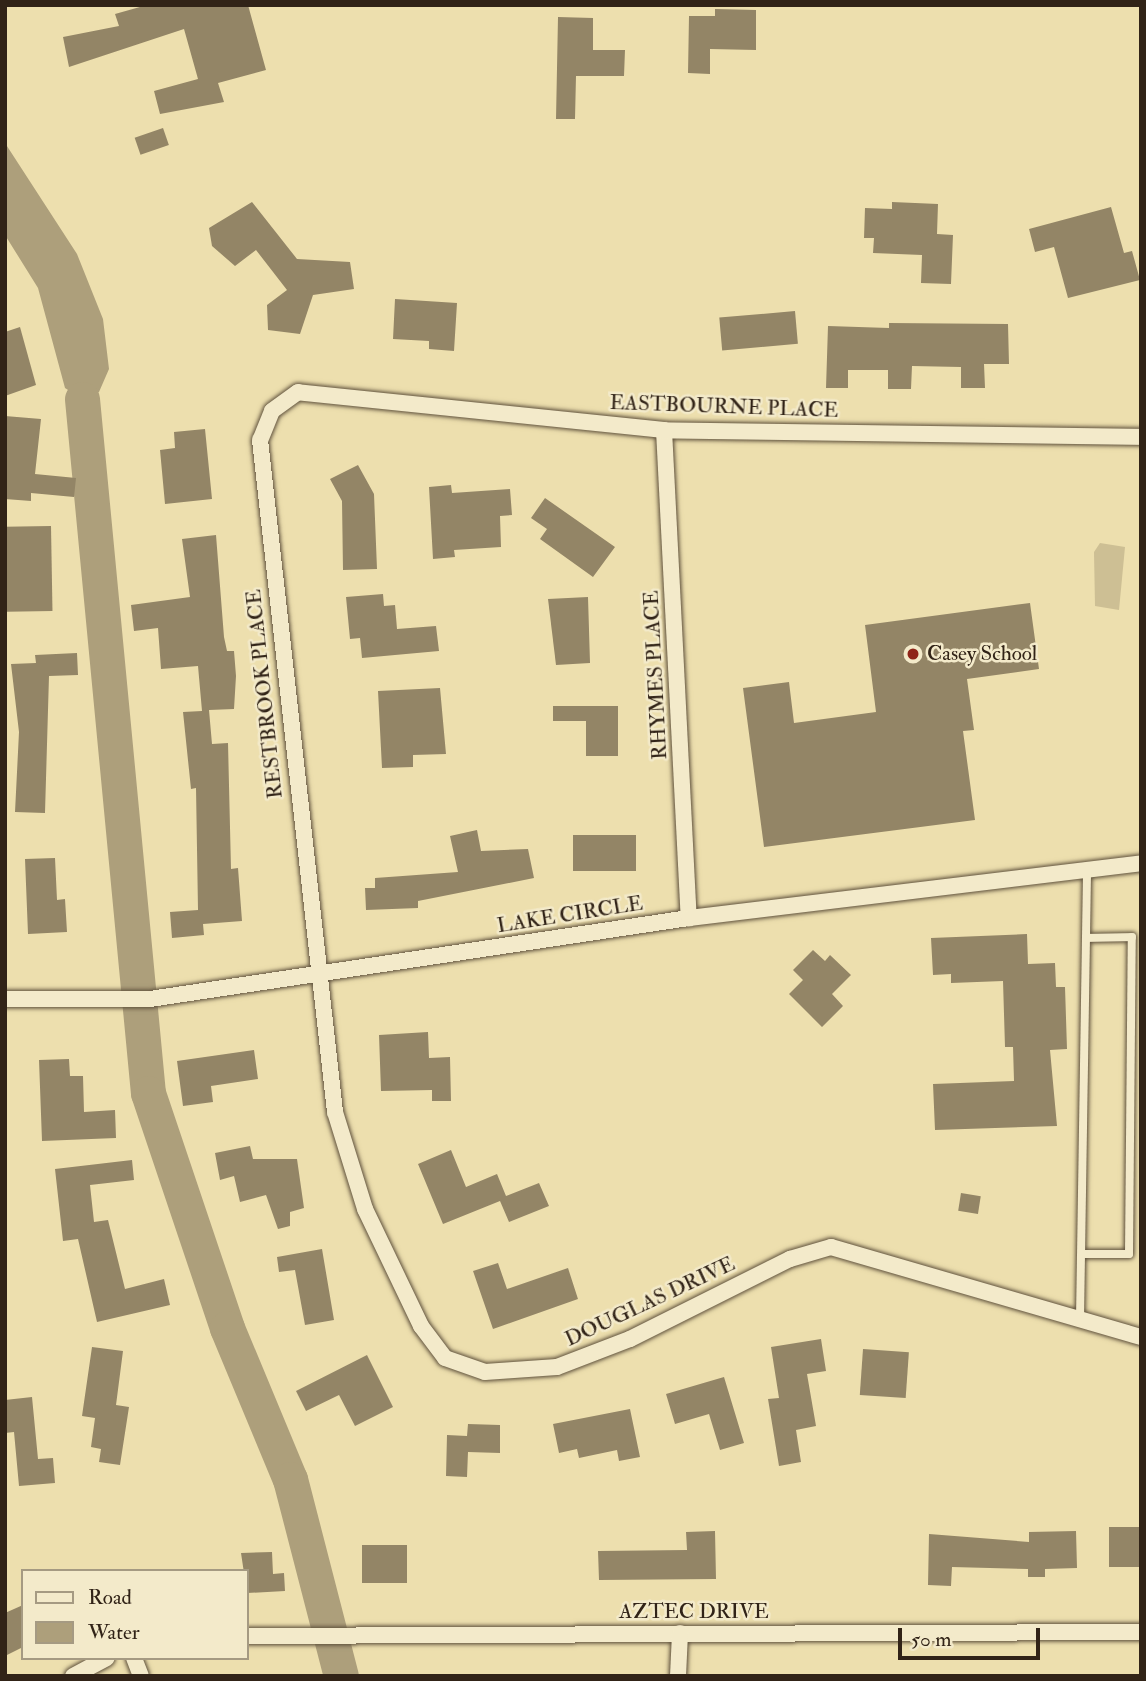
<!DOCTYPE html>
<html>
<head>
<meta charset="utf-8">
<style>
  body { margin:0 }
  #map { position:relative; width:1146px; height:1681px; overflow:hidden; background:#eddfae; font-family:"IM FELL Double Pica",serif }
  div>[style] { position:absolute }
  .green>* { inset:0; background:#cdbf94 }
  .water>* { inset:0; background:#ad9f7b }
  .river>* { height:35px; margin:-17.5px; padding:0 17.5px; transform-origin:17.5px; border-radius:17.5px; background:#ad9f7b }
  .building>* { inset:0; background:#938566; transform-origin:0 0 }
  .roads { filter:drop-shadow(0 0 2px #60523d) drop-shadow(0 0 2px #60523d) }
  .service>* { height:8px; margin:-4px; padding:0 4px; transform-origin:4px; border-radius:4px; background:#f3eaca }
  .minor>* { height:16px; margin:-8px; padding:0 8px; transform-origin:8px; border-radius:8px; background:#f3eaca }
  .dots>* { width:19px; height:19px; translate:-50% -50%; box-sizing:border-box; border:4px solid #f3eaca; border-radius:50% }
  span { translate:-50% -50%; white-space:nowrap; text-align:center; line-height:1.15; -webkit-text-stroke:5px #f3eaca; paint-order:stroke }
  .street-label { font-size:21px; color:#312317 }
  .poi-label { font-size:21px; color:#312317 }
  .left { translate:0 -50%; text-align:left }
  .frame { position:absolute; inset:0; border:7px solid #312317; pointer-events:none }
  .legend { position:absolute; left:21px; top:1569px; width:228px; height:91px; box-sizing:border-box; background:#f3eaca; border:2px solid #a59a82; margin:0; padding:9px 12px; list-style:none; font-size:21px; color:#312317 }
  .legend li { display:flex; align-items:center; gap:14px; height:35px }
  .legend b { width:35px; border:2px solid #a59a82 }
  .scale { position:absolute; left:898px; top:1628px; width:142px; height:32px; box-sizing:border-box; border:4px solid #312317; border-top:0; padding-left:9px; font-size:21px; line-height:24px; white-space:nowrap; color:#312317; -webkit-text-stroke:5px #f3eaca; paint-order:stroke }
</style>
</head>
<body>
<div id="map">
  <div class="green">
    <div style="clip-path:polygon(1100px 543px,1125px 547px,1119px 610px,1095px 606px,1094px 552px)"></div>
  </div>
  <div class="water">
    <div style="clip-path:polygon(5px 143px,77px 254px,103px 319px,109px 369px,99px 392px,82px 399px,65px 388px,38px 288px,5px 235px)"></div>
  </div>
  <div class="river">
    <div style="left:82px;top:399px;width:697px;rotate:84.57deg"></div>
    <div style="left:148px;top:1093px;width:248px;rotate:71.4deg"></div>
    <div style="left:227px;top:1328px;width:164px;rotate:67.4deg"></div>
    <div style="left:290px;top:1479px;width:203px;rotate:75.5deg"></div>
  </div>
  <div class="building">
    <div style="clip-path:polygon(147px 5px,248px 5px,266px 70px,218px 83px,224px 102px,160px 114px,154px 91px,198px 79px,184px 29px,69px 67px,63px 37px,119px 26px,115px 14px)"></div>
    <div style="clip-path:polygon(715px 9px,756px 10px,756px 50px,710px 49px,710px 74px,688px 73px,689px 16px,715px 16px)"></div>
    <div style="clip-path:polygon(558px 17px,593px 18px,593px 50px,625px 50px,624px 76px,576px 76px,575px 119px,556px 119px)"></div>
    <div style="left:163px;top:128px;width:18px;height:30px;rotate:71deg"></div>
    <div style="clip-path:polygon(252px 202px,297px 259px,350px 262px,354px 289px,313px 295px,300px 334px,268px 330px,267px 305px,287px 290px,256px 250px,235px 266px,212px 246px,209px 228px)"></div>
    <div style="clip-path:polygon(892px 202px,938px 204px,937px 234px,953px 235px,951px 284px,921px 283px,922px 255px,873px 253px,874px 238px,864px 238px,865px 208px,892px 209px)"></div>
    <div style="clip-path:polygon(1111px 207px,1124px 253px,1132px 251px,1140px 280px,1068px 298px,1054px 247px,1035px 252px,1029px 229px)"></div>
    <div style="clip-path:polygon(395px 299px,457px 303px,454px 351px,429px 349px,429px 341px,393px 339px)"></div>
    <div style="left:795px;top:311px;width:33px;height:76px;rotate:85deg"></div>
    <div style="clip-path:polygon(889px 323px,1008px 324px,1009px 364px,984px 364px,985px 388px,961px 388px,961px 367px,912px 366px,911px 389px,888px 389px,888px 370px,848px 370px,848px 388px,826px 388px,828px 326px,889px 328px)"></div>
    <div style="clip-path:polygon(20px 327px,36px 385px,5px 396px,5px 332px)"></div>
    <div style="clip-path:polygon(5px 416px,41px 419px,35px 474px,76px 478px,74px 497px,31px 493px,31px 501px,5px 499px)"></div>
    <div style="clip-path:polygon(205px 429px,212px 499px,165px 504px,160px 450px,175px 448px,174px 432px)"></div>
    <div style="clip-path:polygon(358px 465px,374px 494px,377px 569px,343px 570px,342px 501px,330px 479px)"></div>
    <div style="clip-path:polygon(451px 485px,452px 493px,510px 489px,512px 515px,500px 516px,501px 547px,454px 550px,455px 557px,433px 559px,429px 487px)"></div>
    <div style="clip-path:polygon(545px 498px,615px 547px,593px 577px,540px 539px,547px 529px,531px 518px)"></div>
    <div style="left:51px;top:526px;width:85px;height:46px;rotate:89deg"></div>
    <div style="clip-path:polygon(216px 535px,224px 637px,227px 651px,234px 651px,236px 676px,234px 709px,209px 710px,212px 744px,228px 743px,231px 869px,238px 868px,242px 921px,203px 924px,204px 935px,172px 938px,170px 912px,198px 910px,196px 788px,191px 789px,183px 712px,202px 711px,198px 666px,161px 669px,158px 628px,134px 631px,131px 605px,190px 597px,182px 539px)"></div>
    <div style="clip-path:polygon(383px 594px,384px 606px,395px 605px,397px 629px,436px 626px,439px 651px,362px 658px,360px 638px,350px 639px,346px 597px)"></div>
    <div style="clip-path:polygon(588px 597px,590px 663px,556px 665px,548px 599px)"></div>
    <div style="clip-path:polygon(1030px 603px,1039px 669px,967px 679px,974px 730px,963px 731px,975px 820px,764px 847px,743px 688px,789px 682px,794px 723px,876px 712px,865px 625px)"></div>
    <div style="clip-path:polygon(77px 653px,78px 675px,49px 676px,45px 813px,15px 812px,19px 732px,11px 664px,36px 663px,35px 655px)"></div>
    <div style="clip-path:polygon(440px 688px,446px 754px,413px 755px,413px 767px,382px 768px,378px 691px)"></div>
    <div style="clip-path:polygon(553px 706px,618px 706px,618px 756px,586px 756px,586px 721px,553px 721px)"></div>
    <div style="clip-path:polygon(477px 830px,481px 851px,528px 849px,534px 878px,418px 901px,418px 908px,366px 910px,365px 888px,375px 888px,375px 878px,458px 872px,450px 836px)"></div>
    <div style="left:636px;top:835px;width:36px;height:63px;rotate:90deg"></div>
    <div style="clip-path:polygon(55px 858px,57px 900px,65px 899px,67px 932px,28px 934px,25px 859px)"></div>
    <div style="clip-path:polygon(1027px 934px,1028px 964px,1055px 963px,1056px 987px,1065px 987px,1067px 1049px,1050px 1050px,1057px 1126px,935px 1130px,933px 1084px,1014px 1081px,1013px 1047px,1005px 1047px,1003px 981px,951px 983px,951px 974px,933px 975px,931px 938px)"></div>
    <div style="clip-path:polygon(813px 950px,825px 961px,830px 955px,851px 975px,832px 994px,843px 1006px,822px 1027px,789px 994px,803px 980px,793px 970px)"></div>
    <div style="clip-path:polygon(428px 1032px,429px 1058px,450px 1057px,451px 1101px,432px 1101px,432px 1090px,381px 1091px,379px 1035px)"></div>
    <div style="clip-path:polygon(254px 1050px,258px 1079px,211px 1086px,213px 1102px,183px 1106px,177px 1061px)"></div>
    <div style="clip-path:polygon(69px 1059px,70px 1076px,83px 1076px,84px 1112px,115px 1110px,116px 1138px,42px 1141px,39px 1060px)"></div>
    <div style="clip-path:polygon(250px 1146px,253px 1159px,297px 1159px,304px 1208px,290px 1212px,290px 1226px,278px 1229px,266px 1195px,240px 1202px,234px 1176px,220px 1180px,215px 1153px)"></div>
    <div style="clip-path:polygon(451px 1150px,466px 1187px,497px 1174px,506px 1196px,539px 1183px,549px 1206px,509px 1222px,500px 1201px,443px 1224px,418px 1164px)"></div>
    <div style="clip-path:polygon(132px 1160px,134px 1180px,90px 1185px,94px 1222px,108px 1220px,125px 1289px,164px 1279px,170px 1305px,97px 1322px,78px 1239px,63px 1241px,55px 1169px)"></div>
    <div style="left:961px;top:1193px;width:20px;height:18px;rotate:9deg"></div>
    <div style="clip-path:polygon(322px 1249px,334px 1320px,305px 1325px,295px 1270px,279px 1272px,277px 1257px)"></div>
    <div style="clip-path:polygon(498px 1263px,507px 1289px,568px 1268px,578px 1299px,493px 1329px,473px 1271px)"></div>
    <div style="clip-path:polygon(821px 1339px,826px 1371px,807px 1374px,816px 1426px,796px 1430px,801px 1462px,779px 1466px,768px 1399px,779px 1398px,771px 1347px)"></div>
    <div style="clip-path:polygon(92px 1347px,123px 1351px,116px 1405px,129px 1407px,120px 1465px,99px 1462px,101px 1449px,91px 1447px,95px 1418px,82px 1416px)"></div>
    <div style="left:863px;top:1349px;width:46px;height:46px;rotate:4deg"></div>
    <div style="clip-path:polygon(367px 1355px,393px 1407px,355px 1426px,339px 1395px,306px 1411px,296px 1391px)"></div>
    <div style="clip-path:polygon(724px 1377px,744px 1443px,720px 1450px,709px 1414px,675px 1424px,666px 1394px)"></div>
    <div style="clip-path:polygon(32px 1397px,38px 1459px,53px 1458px,55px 1483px,19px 1486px,14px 1432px,5px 1433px,5px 1400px)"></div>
    <div style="clip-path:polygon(630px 1409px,640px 1457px,619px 1461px,617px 1450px,579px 1458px,577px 1449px,559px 1453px,553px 1424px)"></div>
    <div style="clip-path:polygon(468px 1424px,500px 1425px,500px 1453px,468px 1452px,467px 1477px,446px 1476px,447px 1435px,467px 1436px)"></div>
    <div style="left:1109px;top:1527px;width:32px;height:40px"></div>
    <div style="clip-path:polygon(715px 1531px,716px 1579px,599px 1580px,598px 1551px,687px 1550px,686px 1532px)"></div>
    <div style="clip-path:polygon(1076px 1531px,1077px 1568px,1045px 1569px,1045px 1577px,1028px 1577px,1028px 1569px,952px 1567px,951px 1586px,928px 1585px,929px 1534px,1029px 1542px,1029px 1532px)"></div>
    <div style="left:362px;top:1545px;width:45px;height:38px"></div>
    <div style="clip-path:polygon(272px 1552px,273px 1574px,284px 1573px,285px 1591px,247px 1593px,241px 1553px)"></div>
    <div style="clip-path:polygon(23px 1605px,23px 1647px,5px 1656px,5px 1613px)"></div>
  </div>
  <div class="roads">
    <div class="service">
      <div style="left:1083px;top:1254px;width:46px"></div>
      <div style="left:1129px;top:1254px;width:317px;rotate:-89.5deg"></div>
      <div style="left:1132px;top:937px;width:45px;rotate:178.7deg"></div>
      <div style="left:1080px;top:1319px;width:446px;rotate:-89.1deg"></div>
    </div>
    <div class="minor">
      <div style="left:664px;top:430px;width:489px;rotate:87.1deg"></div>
      <div style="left:1141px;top:437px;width:477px;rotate:-179.2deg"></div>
      <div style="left:664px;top:430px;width:368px;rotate:-174.1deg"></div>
      <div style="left:298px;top:392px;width:32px;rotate:144deg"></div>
      <div style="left:272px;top:411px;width:31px;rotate:112deg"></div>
      <div style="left:260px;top:440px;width:676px;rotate:83.63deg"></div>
      <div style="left:335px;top:1112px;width:102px;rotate:72.8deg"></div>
      <div style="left:365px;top:1209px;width:130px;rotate:64.4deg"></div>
      <div style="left:421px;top:1326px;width:40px;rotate:53deg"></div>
      <div style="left:445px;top:1358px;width:42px;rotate:19.3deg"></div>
      <div style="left:485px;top:1372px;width:72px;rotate:-4deg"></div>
      <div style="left:557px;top:1367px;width:78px;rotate:-21deg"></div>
      <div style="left:630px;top:1339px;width:179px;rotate:-26.6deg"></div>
      <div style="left:790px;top:1259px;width:43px;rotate:-16.3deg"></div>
      <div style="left:831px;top:1247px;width:323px;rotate:16.2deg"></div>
      <div style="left:5px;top:999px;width:145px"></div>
      <div style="left:150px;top:999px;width:545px;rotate:-8.55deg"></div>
      <div style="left:689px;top:918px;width:455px;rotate:-6.9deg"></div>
      <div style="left:247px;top:1636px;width:894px;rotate:-0.26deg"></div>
      <div style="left:134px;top:1658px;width:19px;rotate:69deg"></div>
      <div style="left:73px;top:1676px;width:38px;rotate:-28deg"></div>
      <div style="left:678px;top:1676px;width:43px;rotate:-87.3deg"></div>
    </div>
  </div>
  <div class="dots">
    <div style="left:913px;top:654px;background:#8f2418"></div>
  </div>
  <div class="street-label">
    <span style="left:724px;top:407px;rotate:2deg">EASTBOURNE PLACE</span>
    <span style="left:656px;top:675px;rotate:-93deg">RHYMES PLACE</span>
    <span style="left:265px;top:694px;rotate:-96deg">RESTBROOK PLACE</span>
    <span style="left:570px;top:915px;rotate:-9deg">LAKE CIRCLE</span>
    <span style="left:650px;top:1302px;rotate:-25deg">DOUGLAS DRIVE</span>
    <span style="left:694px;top:1612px">AZTEC DRIVE</span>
  </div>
  <div class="poi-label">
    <span class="left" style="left:927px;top:654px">Casey School</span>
  </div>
  <div class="frame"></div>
  <ul class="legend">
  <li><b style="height:9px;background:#f3eaca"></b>Road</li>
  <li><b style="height:19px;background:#ad9f7b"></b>Water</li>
  </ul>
  <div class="scale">50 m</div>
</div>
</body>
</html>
